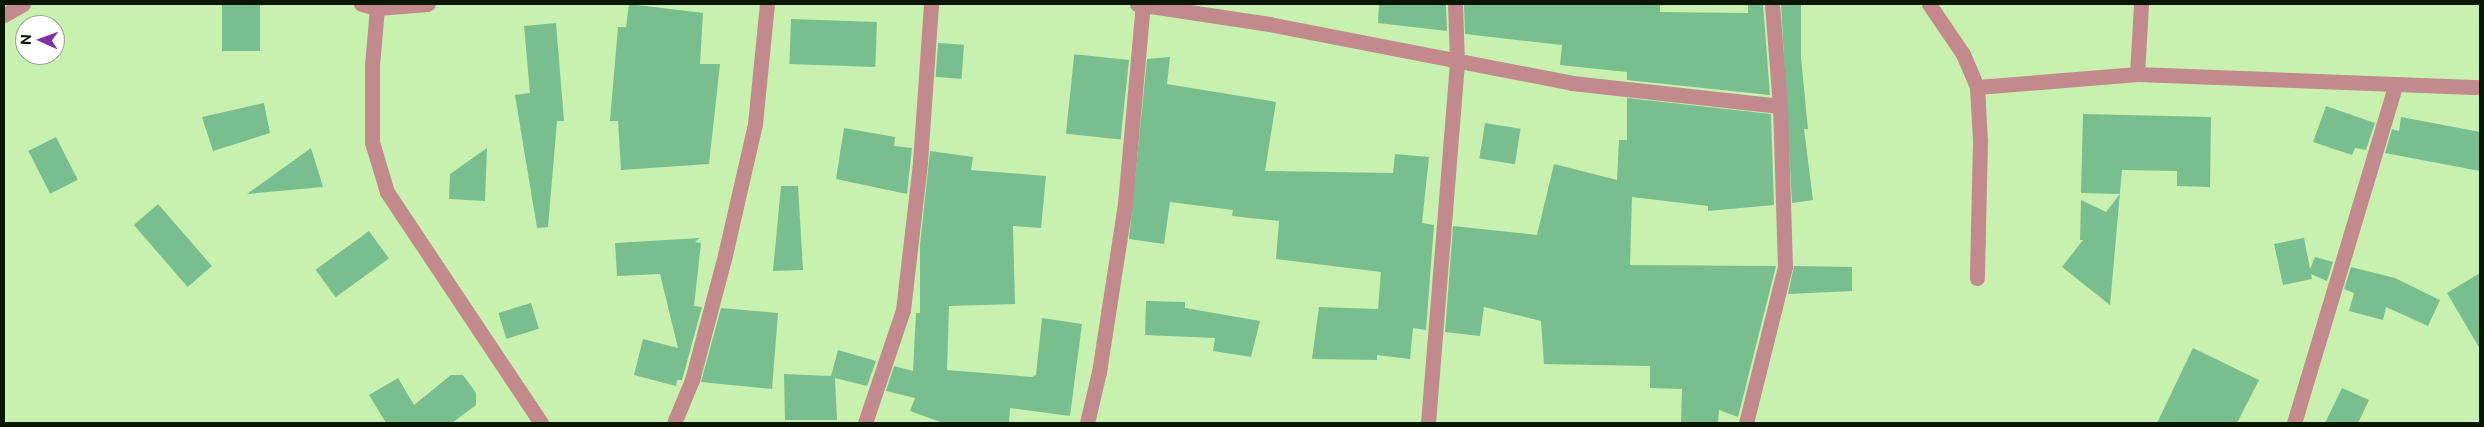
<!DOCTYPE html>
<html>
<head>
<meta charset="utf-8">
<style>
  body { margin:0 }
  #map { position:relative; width:2484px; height:427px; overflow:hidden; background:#c8f1af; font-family:"Public Sans",sans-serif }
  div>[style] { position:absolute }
  .building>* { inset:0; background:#78be8f; transform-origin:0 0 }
  .street>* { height:15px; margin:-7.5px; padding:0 7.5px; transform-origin:7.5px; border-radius:7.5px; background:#c38a8e }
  span { translate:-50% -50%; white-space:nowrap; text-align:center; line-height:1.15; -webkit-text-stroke:4px #fff; paint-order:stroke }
  .frame { position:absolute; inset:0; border:5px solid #091701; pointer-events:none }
  .north { position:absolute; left:15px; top:15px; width:50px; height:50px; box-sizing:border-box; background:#fff; border:1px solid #9da299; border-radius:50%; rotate:272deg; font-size:14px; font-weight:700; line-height:20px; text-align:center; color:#091701 }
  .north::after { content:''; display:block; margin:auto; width:18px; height:22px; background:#8031a1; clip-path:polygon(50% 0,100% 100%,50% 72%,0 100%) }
</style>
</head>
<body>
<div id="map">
  <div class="building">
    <div style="left:222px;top:4px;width:38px;height:47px"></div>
    <div style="clip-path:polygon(629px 4px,703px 13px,700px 64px,720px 64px,709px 164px,621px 170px,618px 121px,610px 121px,618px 27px,626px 27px)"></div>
    <div style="clip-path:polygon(1379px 4px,1446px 4px,1447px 31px,1378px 23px)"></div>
    <div style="clip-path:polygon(1464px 4px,1660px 4px,1660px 12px,1748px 13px,1748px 4px,1763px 4px,1770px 95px,1627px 80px,1627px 72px,1560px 65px,1562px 45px,1465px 34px)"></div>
    <div style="clip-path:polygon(1781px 4px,1801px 4px,1801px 58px,1808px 129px,1804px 129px,1813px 200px,1792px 203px)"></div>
    <div style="left:791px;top:19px;width:86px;height:45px;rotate:2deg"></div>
    <div style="clip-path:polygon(556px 23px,564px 121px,557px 121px,548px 227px,537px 228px,515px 95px,530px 93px,524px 26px)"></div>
    <div style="left:938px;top:43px;width:26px;height:34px;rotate:4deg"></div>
    <div style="clip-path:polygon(1170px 57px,1167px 84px,1276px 102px,1265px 171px,1393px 173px,1395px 154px,1429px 157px,1422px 223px,1434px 225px,1426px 330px,1413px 328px,1410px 359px,1377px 355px,1377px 360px,1312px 359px,1319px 307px,1378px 309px,1381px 272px,1276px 259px,1279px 221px,1232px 216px,1233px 210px,1170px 202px,1164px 244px,1129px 239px,1147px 59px)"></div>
    <div style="left:1129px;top:60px;width:80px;height:55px;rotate:96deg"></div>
    <div style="clip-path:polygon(1627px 98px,1771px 114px,1774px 205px,1708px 211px,1708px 206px,1632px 197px,1630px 265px,1776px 266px,1738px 417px,1719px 410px,1718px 423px,1681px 423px,1682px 389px,1650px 388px,1650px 366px,1544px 364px,1541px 321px,1484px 307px,1480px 336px,1445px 332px,1453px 226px,1537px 235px,1554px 164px,1617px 180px,1619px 140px,1627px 140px)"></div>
    <div style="clip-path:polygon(264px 103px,270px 133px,213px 151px,202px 117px)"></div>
    <div style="clip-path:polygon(2326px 106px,2375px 123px,2366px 150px,2355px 148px,2352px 155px,2313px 142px)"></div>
    <div style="clip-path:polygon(2083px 114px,2211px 117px,2210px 187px,2177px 186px,2177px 171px,2122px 170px,2110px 305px,2062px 267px,2083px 240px,2080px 240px,2081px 200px,2106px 212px,2120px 194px,2081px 193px)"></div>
    <div style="clip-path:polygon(2401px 117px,2480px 132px,2480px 171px,2385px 153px,2392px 129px,2399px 131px)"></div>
    <div style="left:1485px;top:123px;width:36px;height:36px;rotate:9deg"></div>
    <div style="clip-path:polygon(844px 128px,895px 137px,894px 146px,912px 148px,907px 194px,836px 179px)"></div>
    <div style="left:56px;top:137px;width:48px;height:31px;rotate:63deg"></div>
    <div style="clip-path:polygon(311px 148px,323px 187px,247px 194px)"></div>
    <div style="clip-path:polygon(487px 148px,485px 201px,449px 199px,450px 174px)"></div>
    <div style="clip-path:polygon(930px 151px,973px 157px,971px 170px,1046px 176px,1041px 228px,1013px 226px,1015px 304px,949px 306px,947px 370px,1032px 377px,1036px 375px,1042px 318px,1082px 324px,1070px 416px,1010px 408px,1009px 423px,943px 423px,910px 411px,915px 398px,886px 391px,894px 366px,913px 371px,916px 313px,920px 313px,920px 245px)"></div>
    <div style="clip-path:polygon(781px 186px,798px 186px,803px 270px,773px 271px)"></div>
    <div style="left:158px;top:204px;width:82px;height:32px;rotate:49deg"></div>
    <div style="left:369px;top:231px;width:34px;height:66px;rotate:54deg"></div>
    <div style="clip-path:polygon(700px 238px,695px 242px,701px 243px,694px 306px,702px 307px,682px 380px,677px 380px,676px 386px,634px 375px,643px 339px,678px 348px,660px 274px,617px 276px,615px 243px)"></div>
    <div style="clip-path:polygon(2304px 238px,2310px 269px,2315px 257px,2333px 262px,2327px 281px,2311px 274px,2312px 279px,2283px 285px,2274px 244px)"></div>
    <div style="clip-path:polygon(1794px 266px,1852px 267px,1852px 291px,1788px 294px)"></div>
    <div style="clip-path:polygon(2351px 267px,2395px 278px,2440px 300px,2428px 326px,2386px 307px,2383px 320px,2349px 311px,2354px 293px,2344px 289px)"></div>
    <div style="clip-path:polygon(2480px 273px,2480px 349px,2447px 293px)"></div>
    <div style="clip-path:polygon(1146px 301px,1185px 302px,1185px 308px,1260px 321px,1251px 357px,1213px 351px,1215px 338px,1145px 335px)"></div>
    <div style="left:531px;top:303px;width:27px;height:34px;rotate:73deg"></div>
    <div style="clip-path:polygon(721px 308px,778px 313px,772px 389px,701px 382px)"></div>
    <div style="clip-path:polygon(2193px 348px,2259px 380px,2237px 423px,2157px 423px)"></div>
    <div style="clip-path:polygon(838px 350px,876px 361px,867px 386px,835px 378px,837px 420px,785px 420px,784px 374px,831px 376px)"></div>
    <div style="clip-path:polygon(451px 375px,463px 375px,476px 393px,476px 405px,452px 423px,386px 423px,369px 395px,398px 378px,414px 405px)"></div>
    <div style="clip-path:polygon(2342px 388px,2369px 400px,2358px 423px,2325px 423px)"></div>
  </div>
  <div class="street">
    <div style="left:361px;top:4px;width:16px;rotate:14deg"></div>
    <div style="left:377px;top:8px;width:51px;rotate:-4.5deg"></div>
    <div style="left:1137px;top:4px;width:134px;rotate:8.6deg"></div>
    <div style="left:1269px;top:24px;width:309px;rotate:11deg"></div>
    <div style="left:1572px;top:83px;width:209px;rotate:6.3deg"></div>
    <div style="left:1929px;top:4px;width:60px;rotate:55.8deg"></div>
    <div style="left:1963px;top:54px;width:36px;rotate:67deg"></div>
    <div style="left:1977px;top:87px;width:54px;rotate:86.8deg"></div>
    <div style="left:1980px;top:141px;width:137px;rotate:91.3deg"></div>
    <div style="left:377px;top:8px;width:57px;rotate:95deg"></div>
    <div style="left:372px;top:65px;width:77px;rotate:90deg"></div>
    <div style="left:372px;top:142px;width:52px;rotate:73.3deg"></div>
    <div style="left:387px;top:192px;width:278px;rotate:56.3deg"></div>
    <div style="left:4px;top:15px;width:22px;rotate:-30deg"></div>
    <div style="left:2137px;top:74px;width:70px;rotate:-86.7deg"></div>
    <div style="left:1977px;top:87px;width:161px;rotate:-4.6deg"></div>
    <div style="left:2137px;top:74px;width:343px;rotate:2.2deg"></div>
    <div style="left:674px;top:423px;width:47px;rotate:-67.3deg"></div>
    <div style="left:692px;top:380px;width:129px;rotate:-75.2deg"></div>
    <div style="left:725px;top:255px;width:134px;rotate:-77.1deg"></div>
    <div style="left:755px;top:124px;width:121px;rotate:-84.3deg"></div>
    <div style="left:865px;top:423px;width:119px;rotate:-71.4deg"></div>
    <div style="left:903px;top:310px;width:149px;rotate:-83.4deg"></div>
    <div style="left:920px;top:162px;width:158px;rotate:-86deg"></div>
    <div style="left:1087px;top:423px;width:52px;rotate:-76.8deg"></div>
    <div style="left:1099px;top:372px;width:170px;rotate:-81.2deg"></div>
    <div style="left:1125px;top:204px;width:201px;rotate:-84.9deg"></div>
    <div style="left:1428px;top:423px;width:363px;rotate:-85.4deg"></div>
    <div style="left:1457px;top:61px;width:57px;rotate:-92deg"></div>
    <div style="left:1746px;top:423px;width:161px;rotate:-76deg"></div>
    <div style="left:1785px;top:267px;width:161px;rotate:-91.8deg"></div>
    <div style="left:1780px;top:106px;width:102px;rotate:-94.5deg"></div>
    <div style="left:2294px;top:423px;width:354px;rotate:-73.3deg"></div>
  </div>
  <div class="frame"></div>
  <div class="north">N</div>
</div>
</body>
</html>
